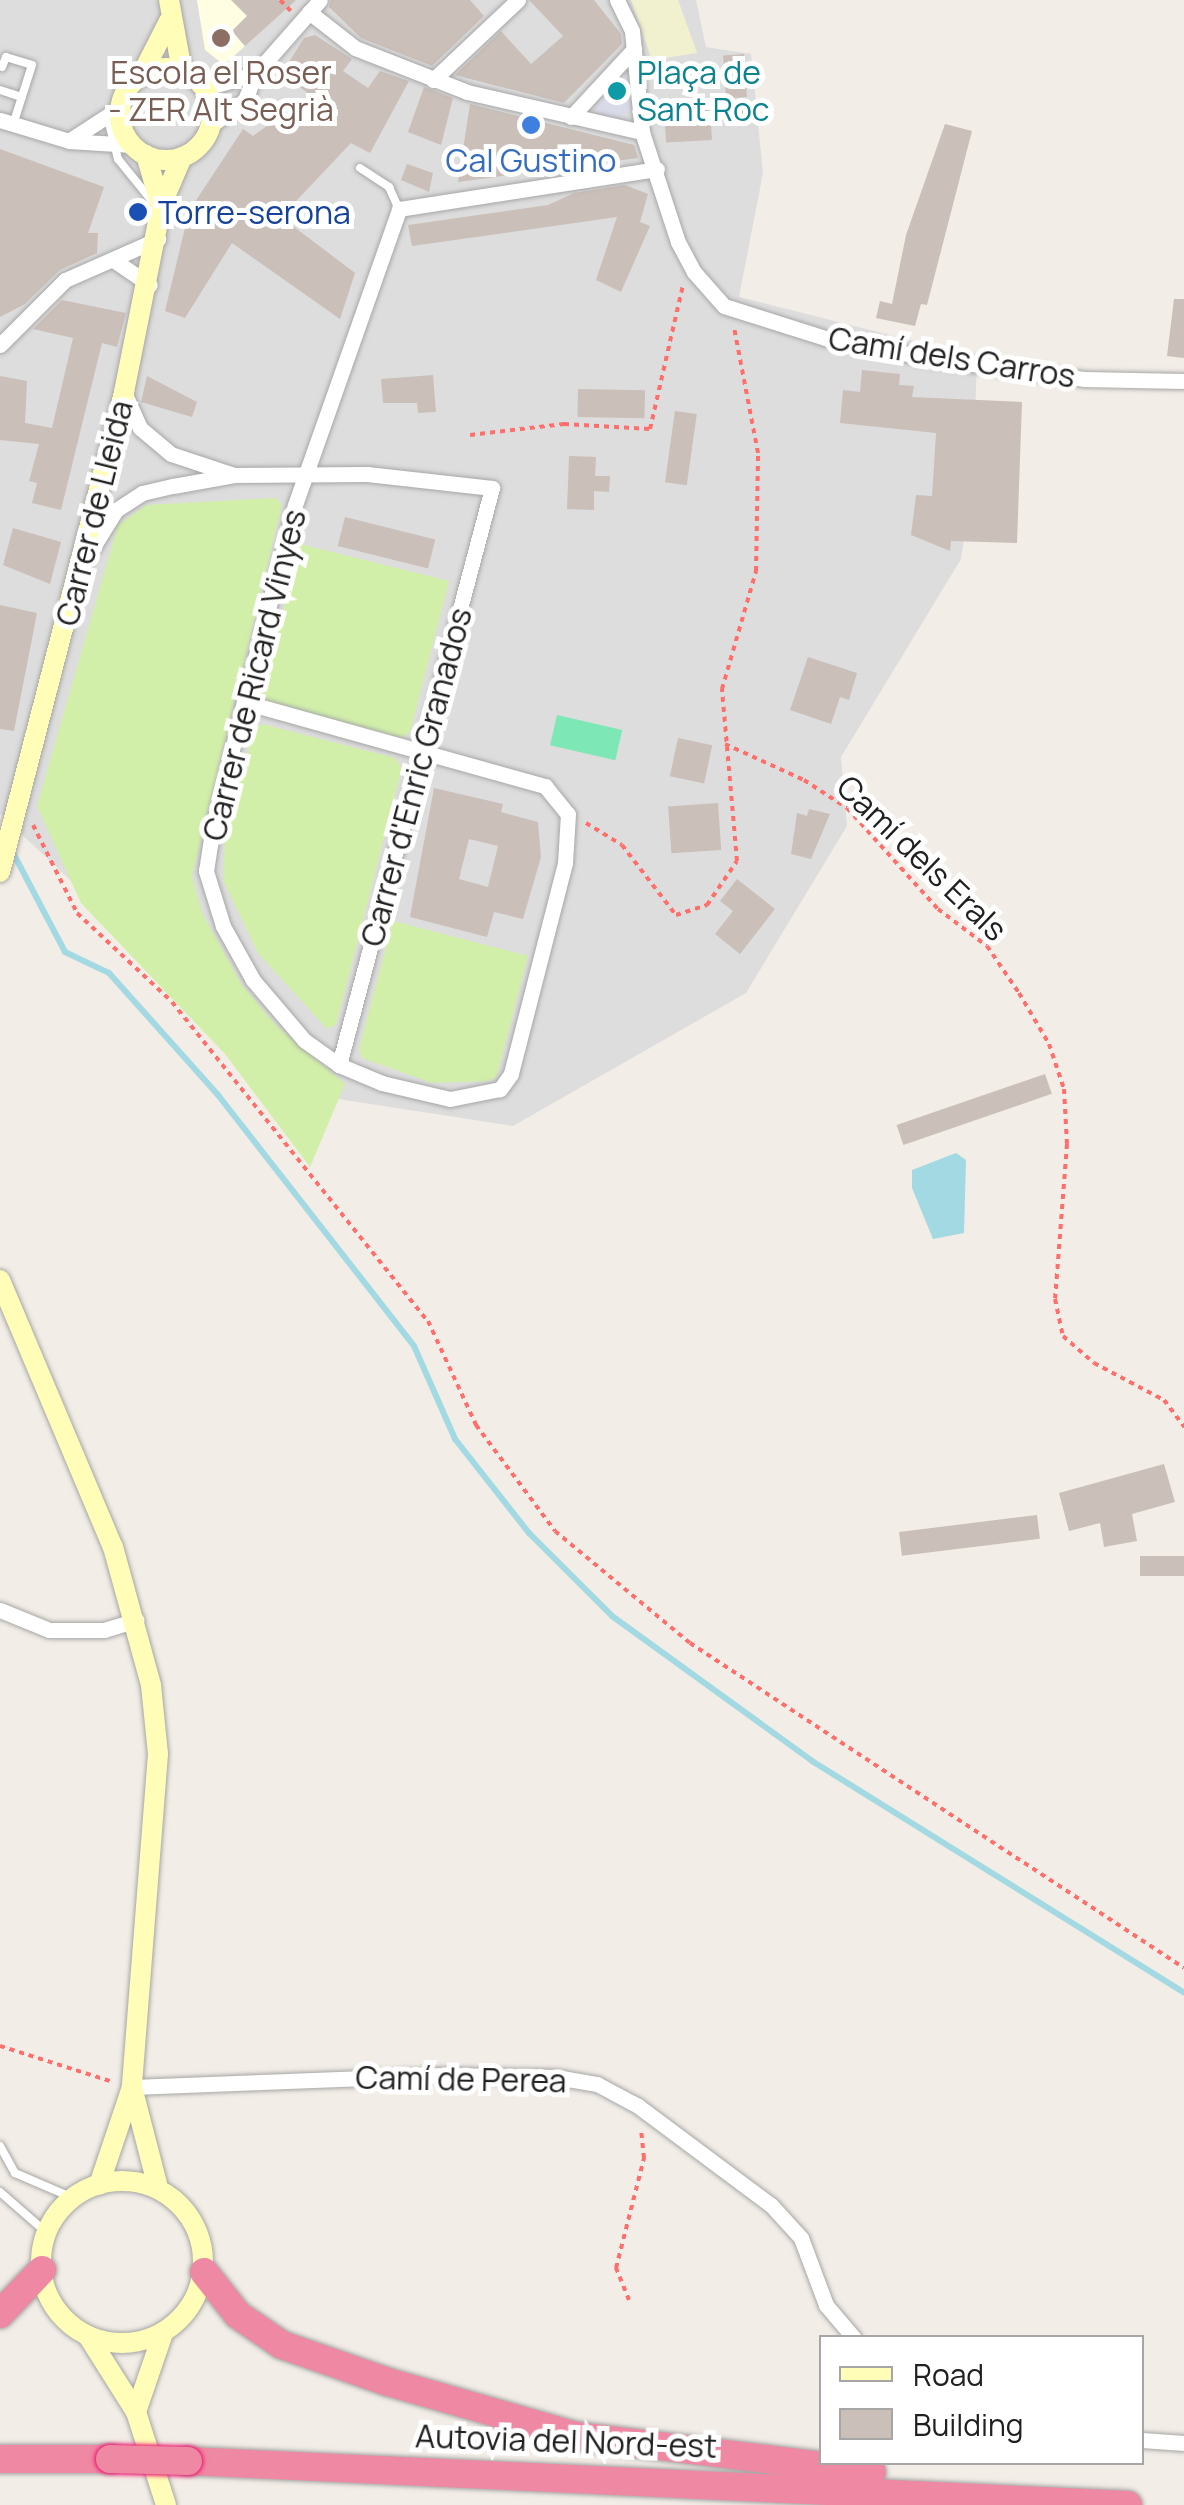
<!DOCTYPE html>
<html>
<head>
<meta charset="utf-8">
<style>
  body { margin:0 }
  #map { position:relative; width:1184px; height:2505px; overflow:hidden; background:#f2ede6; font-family:Manrope,sans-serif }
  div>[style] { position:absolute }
  .residential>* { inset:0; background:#dedddd }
  .education>* { inset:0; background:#fffde2 }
  .farmland>* { inset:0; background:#f1f1d0 }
  .grass>* { inset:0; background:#d1efa9 }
  .pitch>* { inset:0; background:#7ee7b6; transform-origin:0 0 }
  .plaza>* { inset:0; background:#dadbe8 }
  .water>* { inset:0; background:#a3d9e2 }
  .stream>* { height:6px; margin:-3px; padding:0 3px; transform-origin:3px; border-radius:3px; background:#a3d9e2 }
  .building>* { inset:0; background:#cabfb9; transform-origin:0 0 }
  .path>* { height:4px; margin-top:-2px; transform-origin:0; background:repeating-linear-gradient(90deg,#ff6e6a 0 5px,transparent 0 10px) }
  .roads { filter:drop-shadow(0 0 2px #a7a7a7) drop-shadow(0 0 2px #a7a7a7) }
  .lane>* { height:8px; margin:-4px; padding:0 4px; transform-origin:4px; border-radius:4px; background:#fff }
  .street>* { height:15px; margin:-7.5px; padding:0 7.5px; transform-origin:7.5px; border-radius:7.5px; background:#fff }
  .secondary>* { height:20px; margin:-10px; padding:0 10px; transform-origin:10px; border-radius:10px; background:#fffdb7 }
  .secondary>.ring { margin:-10px; padding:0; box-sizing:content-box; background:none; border:20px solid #fffdb7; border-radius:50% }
  .highway>* { height:28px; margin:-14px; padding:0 14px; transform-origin:14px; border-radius:14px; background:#ef88a3 }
  .bridges { filter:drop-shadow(0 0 2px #ea1970) drop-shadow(0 0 2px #ea1970) }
  .highway-bridge>* { height:28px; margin:-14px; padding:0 14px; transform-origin:14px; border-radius:14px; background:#ef88a3 }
  .dots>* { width:28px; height:28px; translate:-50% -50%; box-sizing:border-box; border:5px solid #fff; border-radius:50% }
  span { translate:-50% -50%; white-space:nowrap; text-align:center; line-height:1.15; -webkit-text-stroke:10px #fff; paint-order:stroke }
  .education-label { font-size:32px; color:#785e54 }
  .culture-label { font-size:32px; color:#0d838f }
  .left { translate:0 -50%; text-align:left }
  .shop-label { font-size:32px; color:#366cbe }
  .transit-label { font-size:32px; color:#164399 }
  .street-label { font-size:32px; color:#202020 }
  .legend { position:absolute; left:819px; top:2335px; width:325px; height:130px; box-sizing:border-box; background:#fff; border:2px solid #a6a6a6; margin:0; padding:12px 18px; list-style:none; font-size:30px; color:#202020 }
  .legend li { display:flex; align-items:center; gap:20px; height:50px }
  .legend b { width:50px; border:2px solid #a6a6a6 }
</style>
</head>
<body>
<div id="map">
  <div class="residential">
    <div style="clip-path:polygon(0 0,696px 0,706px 47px,751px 54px,763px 173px,739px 297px,977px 357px,973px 485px,961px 559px,841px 757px,847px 826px,746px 993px,513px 1126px,325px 1097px,218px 1019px,0 814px)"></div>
  </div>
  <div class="education">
    <div style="clip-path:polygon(197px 0,263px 0,232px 31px,245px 46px,224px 65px,205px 50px)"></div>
  </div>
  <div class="farmland">
    <div style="clip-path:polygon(631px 0,678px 0,697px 53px,652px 60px)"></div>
  </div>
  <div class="grass">
    <div style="clip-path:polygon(276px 498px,282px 505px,192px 876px,202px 913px,242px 985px,276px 1025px,345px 1084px,310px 1167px,225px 1054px,81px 903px,37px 806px,118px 525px,146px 505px)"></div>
    <div style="clip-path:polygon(300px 544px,449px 581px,410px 732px,402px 738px,267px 702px,262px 695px)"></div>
    <div style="clip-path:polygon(262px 724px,395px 758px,402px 768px,336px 1025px,327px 1029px,258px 953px,223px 880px,225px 841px,253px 729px)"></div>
    <div style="clip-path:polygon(393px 921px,528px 956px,497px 1075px,490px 1081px,432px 1083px,362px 1058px,359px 1049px)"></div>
  </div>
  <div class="pitch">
    <div style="left:557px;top:715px;width:67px;height:31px;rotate:13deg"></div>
  </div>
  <div class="plaza">
    <div style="clip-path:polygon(618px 76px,629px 80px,630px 109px,618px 120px,597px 114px,592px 105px)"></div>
  </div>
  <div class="water">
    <div style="clip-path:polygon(956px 1153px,966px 1160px,964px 1233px,933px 1239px,912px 1188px,912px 1170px)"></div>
  </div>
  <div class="stream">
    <div style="left:11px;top:849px;width:116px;rotate:62.3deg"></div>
    <div style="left:65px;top:952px;width:49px;rotate:25.5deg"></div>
    <div style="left:109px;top:973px;width:164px;rotate:48.2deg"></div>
    <div style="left:218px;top:1095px;width:318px;rotate:52deg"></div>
    <div style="left:414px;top:1346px;width:102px;rotate:66.2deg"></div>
    <div style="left:455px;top:1439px;width:120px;rotate:51.8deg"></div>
    <div style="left:529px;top:1533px;width:117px;rotate:45deg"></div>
    <div style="left:612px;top:1616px;width:247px;rotate:35.9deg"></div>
    <div style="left:812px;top:1761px;width:438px;rotate:31.9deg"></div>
  </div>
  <div class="building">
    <div style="clip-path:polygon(231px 0,296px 0,245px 46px,232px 31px,247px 16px)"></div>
    <div style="clip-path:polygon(331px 0,470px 0,484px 16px,432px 66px,361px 38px,329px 7px)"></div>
    <div style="clip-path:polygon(529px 0,594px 0,621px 34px,622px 44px,564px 103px,455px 75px,501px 31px,531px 64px,563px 36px)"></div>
    <div style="clip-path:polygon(315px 35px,352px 59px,343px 71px,368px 88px,380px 71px,409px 81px,370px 153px,351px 143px,281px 217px,355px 273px,340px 319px,232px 243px,185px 318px,165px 311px,189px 211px,243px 129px,253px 136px,310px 95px,282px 73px,304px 38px)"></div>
    <div style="left:744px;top:54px;width:43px;height:21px;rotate:86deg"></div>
    <div style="clip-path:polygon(424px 87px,453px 98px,441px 145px,408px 132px)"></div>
    <div style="clip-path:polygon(470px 104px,634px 145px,638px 158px,458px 182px)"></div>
    <div style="left:711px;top:122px;width:18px;height:46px;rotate:87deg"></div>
    <div style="clip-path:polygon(945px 124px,972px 131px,927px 305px,921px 304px,915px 326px,876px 318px,880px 301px,892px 304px,906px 235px)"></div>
    <div style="clip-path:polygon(0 149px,104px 187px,88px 233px,98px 233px,97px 253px,60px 270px,25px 304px,0 317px)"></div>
    <div style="clip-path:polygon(407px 164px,433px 173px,429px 192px,401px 180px)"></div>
    <div style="clip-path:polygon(625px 185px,648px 194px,640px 222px,650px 226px,621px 292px,596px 280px,617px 217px,412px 246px,408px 225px,548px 205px,574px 193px)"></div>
    <div style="clip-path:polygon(1174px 299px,1184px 299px,1184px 358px,1167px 356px)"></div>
    <div style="clip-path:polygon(62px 300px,126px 313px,117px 347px,102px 343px,61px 510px,32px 503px,37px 483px,29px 481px,39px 444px,0 440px,0 376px,27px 381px,25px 423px,52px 428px,73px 338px,33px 329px)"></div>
    <div style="clip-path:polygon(862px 370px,900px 374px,899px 385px,914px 386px,912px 397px,1022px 402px,1017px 543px,951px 541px,950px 551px,911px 535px,916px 495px,932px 496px,936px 433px,840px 423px,843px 390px,860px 392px)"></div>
    <div style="clip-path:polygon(433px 375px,436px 412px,418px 413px,417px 403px,383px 403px,381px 379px)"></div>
    <div style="clip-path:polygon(147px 376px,197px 402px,192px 417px,141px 402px)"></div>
    <div style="left:578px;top:389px;width:67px;height:28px;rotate:1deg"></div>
    <div style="left:675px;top:411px;width:22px;height:72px;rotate:8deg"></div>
    <div style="clip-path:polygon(569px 456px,596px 457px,595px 476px,610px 476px,609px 492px,594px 491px,594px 510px,567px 509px)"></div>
    <div style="left:345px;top:517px;width:93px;height:30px;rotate:14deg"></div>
    <div style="clip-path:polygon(13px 528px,61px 542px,50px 584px,3px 565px)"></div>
    <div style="clip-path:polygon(0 605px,37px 613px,14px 731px,0 729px)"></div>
    <div style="clip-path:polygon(808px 657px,857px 673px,849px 700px,840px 697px,831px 724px,790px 710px)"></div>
    <div style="left:678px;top:738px;width:35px;height:39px;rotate:12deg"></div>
    <div style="clip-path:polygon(evenodd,434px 788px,503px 804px,501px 812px,538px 822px,541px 857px,523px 919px,494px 912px,487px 937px,410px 917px,434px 788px,469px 839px,498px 846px,488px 887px,459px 879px,469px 839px)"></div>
    <div style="left:718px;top:803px;width:47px;height:50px;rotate:86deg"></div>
    <div style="clip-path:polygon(809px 809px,830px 814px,811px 859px,791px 854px,797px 813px,807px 816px)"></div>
    <div style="clip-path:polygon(737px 879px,775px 909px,740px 954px,715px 934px,733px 911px,720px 901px)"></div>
    <div style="left:1045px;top:1074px;width:21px;height:157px;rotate:71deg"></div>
    <div style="clip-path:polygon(1164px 1464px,1175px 1502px,1132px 1514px,1137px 1541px,1104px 1547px,1100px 1523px,1069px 1531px,1059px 1493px)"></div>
    <div style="left:1037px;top:1515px;width:24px;height:139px;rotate:83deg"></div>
    <div style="left:1184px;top:1556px;width:20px;height:44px;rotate:90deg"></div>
  </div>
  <div class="path">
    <div style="left:280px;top:0;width:16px;rotate:45deg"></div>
    <div style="left:470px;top:435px;width:95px;rotate:-6.7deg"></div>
    <div style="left:564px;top:424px;width:86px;rotate:3.3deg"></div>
    <div style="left:650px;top:429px;width:148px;rotate:-77.1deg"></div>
    <div style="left:725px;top:744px;width:87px;rotate:24.5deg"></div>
    <div style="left:804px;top:780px;width:51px;rotate:33.1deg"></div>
    <div style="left:847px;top:808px;width:136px;rotate:48deg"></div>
    <div style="left:938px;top:909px;width:61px;rotate:37.1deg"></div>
    <div style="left:987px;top:946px;width:57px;rotate:55.8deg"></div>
    <div style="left:1019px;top:993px;width:59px;rotate:59.5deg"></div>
    <div style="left:1049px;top:1044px;width:47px;rotate:71.6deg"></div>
    <div style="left:1064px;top:1089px;width:55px;rotate:86.9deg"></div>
    <div style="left:1067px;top:1144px;width:155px;rotate:94.4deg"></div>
    <div style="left:1055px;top:1299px;width:38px;rotate:78deg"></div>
    <div style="left:1063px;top:1336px;width:41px;rotate:41.1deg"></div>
    <div style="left:1094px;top:1363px;width:79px;rotate:27.9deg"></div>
    <div style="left:1164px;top:1400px;width:34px;rotate:53deg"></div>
    <div style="left:586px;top:823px;width:42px;rotate:31.4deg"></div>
    <div style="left:622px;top:845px;width:88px;rotate:52.4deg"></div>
    <div style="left:676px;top:915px;width:33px;rotate:-18deg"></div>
    <div style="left:707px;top:905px;width:53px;rotate:-55.7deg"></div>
    <div style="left:737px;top:861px;width:173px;rotate:-95deg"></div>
    <div style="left:722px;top:689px;width:123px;rotate:-73.9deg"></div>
    <div style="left:756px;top:571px;width:118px;rotate:-89deg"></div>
    <div style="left:758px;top:453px;width:128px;rotate:-100.8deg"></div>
    <div style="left:33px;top:825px;width:98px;rotate:63.4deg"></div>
    <div style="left:77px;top:913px;width:130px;rotate:43.1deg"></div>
    <div style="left:172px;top:1002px;width:409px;rotate:51.3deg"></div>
    <div style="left:428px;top:1321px;width:115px;rotate:65.2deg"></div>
    <div style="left:476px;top:1425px;width:132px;rotate:53.3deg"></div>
    <div style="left:555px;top:1531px;width:175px;rotate:39.7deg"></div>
    <div style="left:690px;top:1643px;width:591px;rotate:33.34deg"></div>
    <div style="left:0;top:2046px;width:119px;rotate:17.7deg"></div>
    <div style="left:629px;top:2300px;width:35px;rotate:-112deg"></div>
    <div style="left:616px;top:2268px;width:114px;rotate:-75.7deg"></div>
    <div style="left:644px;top:2158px;width:27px;rotate:-96deg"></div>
  </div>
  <div class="roads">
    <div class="lane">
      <div style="left:2px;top:67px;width:11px;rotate:-68deg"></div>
      <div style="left:6px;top:57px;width:27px;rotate:17deg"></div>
      <div style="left:32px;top:65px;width:63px;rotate:107.6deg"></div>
      <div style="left:0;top:90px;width:23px;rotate:18deg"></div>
      <div style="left:107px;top:115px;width:45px;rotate:76deg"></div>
      <div style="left:118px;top:159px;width:55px;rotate:50.9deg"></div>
      <div style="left:641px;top:117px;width:97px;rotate:-1.8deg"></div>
      <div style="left:360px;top:168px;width:35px;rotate:33deg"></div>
      <div style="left:389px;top:187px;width:24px;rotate:66deg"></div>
      <div style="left:0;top:2146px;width:31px;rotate:61deg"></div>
      <div style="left:15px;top:2173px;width:63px;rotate:23.3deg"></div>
      <div style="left:0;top:2192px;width:62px;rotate:41.1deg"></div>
    </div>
    <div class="street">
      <div style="left:617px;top:0;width:34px;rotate:64deg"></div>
      <div style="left:632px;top:31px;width:101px;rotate:84.3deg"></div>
      <div style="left:642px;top:132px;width:116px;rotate:71.9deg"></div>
      <div style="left:678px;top:242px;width:34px;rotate:62deg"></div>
      <div style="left:694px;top:272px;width:45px;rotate:48.6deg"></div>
      <div style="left:724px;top:306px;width:109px;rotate:17.6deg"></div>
      <div style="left:828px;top:339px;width:109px;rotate:10.6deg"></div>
      <div style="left:935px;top:359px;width:150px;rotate:7.6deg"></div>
      <div style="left:1084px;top:379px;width:100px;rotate:1.1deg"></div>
      <div style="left:309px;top:12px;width:58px;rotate:38deg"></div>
      <div style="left:355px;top:48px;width:120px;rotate:21.4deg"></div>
      <div style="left:467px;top:92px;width:180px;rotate:12.9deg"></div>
      <div style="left:433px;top:80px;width:117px;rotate:-43.3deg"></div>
      <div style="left:198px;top:82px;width:18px;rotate:9deg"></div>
      <div style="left:216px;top:85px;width:41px;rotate:-15.8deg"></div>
      <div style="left:571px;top:117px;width:93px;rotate:-47.2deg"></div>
      <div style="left:0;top:120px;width:72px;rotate:16.9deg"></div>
      <div style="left:69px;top:141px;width:63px;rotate:3.6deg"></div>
      <div style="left:210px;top:126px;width:44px;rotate:-36.6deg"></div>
      <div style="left:245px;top:100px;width:28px;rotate:-69deg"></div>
      <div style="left:255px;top:74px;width:98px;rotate:-48.7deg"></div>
      <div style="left:70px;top:140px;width:61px;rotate:-32.9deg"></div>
      <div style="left:115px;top:261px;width:42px;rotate:34.4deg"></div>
      <div style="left:0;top:345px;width:92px;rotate:-45deg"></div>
      <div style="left:65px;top:280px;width:102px;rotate:-23.8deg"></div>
      <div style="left:124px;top:392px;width:39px;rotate:66deg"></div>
      <div style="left:140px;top:428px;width:40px;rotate:40deg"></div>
      <div style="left:171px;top:454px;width:66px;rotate:18.4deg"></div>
      <div style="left:85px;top:560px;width:59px;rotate:-58.2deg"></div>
      <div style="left:116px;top:510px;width:31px;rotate:-33deg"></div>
      <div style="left:142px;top:493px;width:32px;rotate:-13deg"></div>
      <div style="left:173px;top:486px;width:62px;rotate:-10.2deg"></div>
      <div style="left:234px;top:475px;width:133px;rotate:-0.4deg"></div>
      <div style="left:367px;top:474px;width:126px;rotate:6.4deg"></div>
      <div style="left:492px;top:488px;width:597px;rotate:104.85deg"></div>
      <div style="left:244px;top:702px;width:313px;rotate:15.6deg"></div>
      <div style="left:545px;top:786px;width:36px;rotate:51deg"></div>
      <div style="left:568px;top:814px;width:49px;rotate:93.5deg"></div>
      <div style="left:565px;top:863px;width:218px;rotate:104.4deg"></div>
      <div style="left:511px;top:1074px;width:19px;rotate:126deg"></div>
      <div style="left:500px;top:1089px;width:51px;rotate:168.7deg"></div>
      <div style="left:450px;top:1099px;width:70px;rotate:-166.8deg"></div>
      <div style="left:382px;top:1083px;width:47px;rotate:-157.3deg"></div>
      <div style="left:339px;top:1065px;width:43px;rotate:-144.5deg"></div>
      <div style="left:304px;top:1040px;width:79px;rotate:-130.4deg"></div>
      <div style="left:253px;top:980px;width:62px;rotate:-119.1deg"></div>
      <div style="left:223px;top:926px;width:58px;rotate:-107.2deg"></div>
      <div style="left:206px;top:871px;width:46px;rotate:-81.2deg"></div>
      <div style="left:213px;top:826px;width:128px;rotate:-76deg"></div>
      <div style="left:244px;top:702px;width:203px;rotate:-75.5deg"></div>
      <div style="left:295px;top:505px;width:314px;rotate:-70.6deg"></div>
      <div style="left:399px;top:209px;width:261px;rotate:-8.8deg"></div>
      <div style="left:0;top:1610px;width:53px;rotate:22.2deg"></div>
      <div style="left:49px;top:1630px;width:55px"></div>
      <div style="left:104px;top:1630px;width:34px;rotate:-17deg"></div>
      <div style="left:132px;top:2087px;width:311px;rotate:-2.2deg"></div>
      <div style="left:443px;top:2075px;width:113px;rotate:1deg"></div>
      <div style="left:556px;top:2077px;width:42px;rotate:9.7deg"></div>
      <div style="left:597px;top:2084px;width:47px;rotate:28.2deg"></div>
      <div style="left:638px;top:2106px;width:166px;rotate:36.7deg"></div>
      <div style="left:771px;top:2205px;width:45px;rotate:47.7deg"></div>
      <div style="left:801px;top:2238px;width:72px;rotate:69.5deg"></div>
      <div style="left:826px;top:2305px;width:43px;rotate:49.7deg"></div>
      <div style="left:1142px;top:2440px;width:42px;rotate:4.1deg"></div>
    </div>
    <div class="secondary">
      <div style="left:169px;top:0;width:72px;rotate:79.6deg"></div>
      <div class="ring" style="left:120px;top:68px;width:72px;height:72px"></div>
      <div style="left:141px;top:76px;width:62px;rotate:-63deg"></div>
      <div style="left:146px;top:155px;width:53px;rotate:73.6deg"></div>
      <div style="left:0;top:872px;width:496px;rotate:-75.5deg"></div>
      <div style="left:124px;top:392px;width:190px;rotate:-78.7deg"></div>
      <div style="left:161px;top:206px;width:53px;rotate:-66.8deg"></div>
      <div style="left:0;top:1280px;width:290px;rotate:67.1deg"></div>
      <div style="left:113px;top:1547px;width:143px;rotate:74.6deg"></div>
      <div style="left:151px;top:1685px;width:69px;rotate:84.2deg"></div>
      <div style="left:158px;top:1754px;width:334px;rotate:94.5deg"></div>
      <div style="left:132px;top:2087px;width:103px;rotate:108.6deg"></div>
      <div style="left:132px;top:2087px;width:100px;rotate:75.5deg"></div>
      <div class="ring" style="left:41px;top:2181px;width:142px;height:142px"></div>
      <div style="left:88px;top:2336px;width:90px;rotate:57.7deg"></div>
      <div style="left:136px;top:2412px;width:98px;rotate:72.1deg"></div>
      <div style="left:136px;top:2412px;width:83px;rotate:-71.1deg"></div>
    </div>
    <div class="highway">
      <div style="left:204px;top:2272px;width:55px;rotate:51.7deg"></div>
      <div style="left:238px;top:2315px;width:53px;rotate:34.3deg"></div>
      <div style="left:282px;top:2345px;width:112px;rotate:19.2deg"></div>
      <div style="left:388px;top:2382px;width:196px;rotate:16deg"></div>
      <div style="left:576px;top:2436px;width:298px;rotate:6.9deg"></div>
      <div style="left:0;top:2314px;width:61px;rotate:-46.3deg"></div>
      <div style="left:0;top:2459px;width:110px"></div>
      <div style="left:188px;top:2461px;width:941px;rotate:2.68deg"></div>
    </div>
  </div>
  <div class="bridges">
    <div class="highway-bridge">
      <div style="left:110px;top:2459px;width:78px;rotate:1.5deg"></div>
    </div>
  </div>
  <div class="dots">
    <div style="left:221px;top:38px;background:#8d6e63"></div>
    <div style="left:617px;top:91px;background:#0f9aa8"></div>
    <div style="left:531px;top:125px;background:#3f7fe0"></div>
    <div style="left:138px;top:212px;background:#1a4fb4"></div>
  </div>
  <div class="education-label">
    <span style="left:221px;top:91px">Escola el Roser<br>- ZER Alt Segrià</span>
  </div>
  <div class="culture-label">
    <span class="left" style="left:637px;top:91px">Plaça de<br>Sant Roc</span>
  </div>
  <div class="shop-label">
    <span style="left:531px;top:160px">Cal Gustino</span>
  </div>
  <div class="transit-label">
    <span class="left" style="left:158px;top:212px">Torre-serona</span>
  </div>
  <div class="street-label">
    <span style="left:952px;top:357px;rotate:9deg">Camí dels Carros</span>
    <span style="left:94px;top:513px;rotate:-76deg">Carrer de Lleida</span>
    <span style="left:254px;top:675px;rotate:-76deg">Carrer de Ricard Vinyes</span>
    <span style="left:416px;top:777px;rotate:-75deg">Carrer d'Enric Granados</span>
    <span style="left:922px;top:858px;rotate:44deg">Camí dels Erals</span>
    <span style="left:461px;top:2079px;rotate:1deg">Camí de Perea</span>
    <span style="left:566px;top:2441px;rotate:2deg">Autovia del Nord-est</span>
  </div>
  <ul class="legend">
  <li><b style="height:12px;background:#fffdb7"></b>Road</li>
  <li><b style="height:28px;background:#cabfb9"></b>Building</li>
  </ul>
</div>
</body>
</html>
